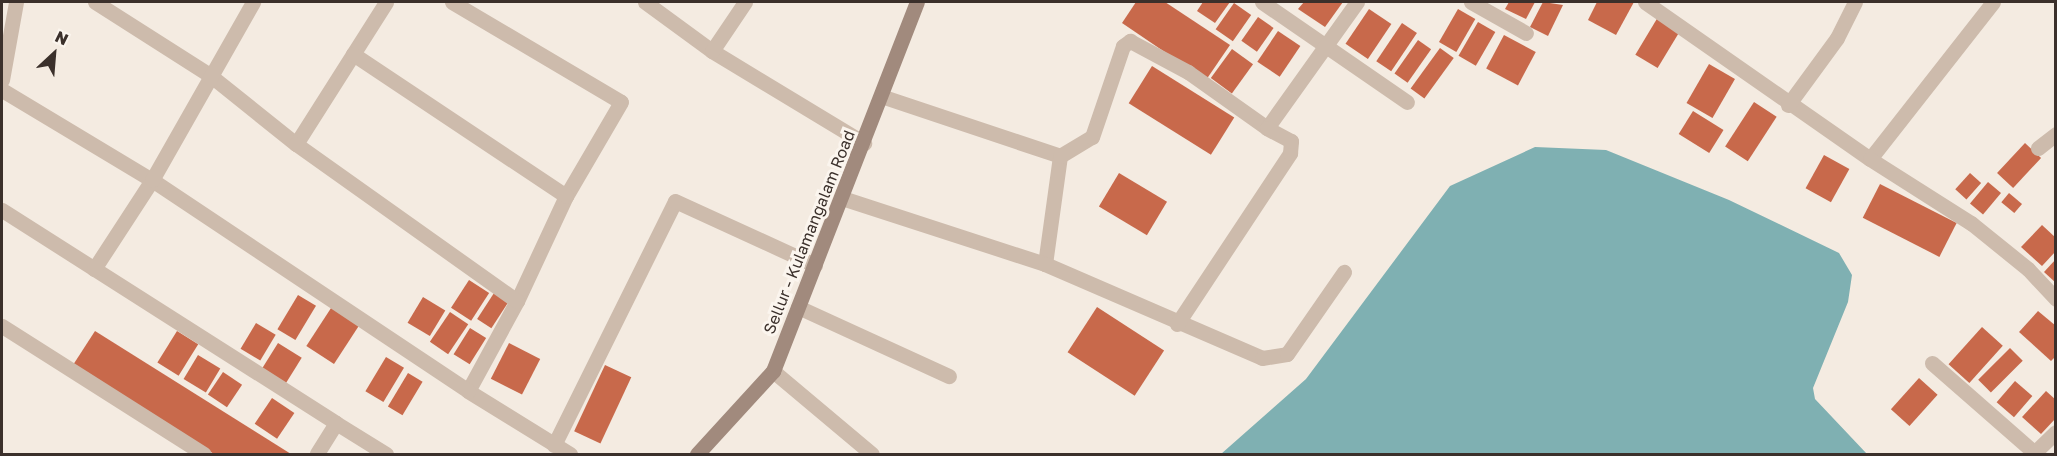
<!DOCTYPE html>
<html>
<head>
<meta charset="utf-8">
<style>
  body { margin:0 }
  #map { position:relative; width:2057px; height:456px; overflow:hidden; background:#f4ebe1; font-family:"Golos Text",sans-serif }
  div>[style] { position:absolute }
  .water>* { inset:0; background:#7fb0b2 }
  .building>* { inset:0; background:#c8694b; transform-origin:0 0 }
  .street>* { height:15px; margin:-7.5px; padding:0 7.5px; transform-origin:7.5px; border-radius:7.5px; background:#cdbbac }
  .secondary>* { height:15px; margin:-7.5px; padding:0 7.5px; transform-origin:7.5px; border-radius:7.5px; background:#a18a7d }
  span { translate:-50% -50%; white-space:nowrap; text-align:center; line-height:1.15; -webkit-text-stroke:6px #fbf5ee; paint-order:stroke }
  .street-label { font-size:16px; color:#3b302b }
  .frame { position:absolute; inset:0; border:3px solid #3b302b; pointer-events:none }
  .north { position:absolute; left:24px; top:24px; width:60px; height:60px; -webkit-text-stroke:4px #fbf5ee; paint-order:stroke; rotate:26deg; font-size:16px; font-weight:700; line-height:24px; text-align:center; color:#3b302b }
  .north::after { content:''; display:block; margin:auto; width:21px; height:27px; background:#3b302b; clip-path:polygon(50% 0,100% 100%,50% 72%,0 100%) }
</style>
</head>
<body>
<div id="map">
  <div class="water">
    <div style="clip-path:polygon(1535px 147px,1606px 150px,1729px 200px,1839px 253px,1852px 275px,1848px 302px,1813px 388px,1815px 399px,1867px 454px,1221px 454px,1306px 379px,1450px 186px)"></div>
  </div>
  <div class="building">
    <div style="clip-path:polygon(1136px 2px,1165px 2px,1230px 45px,1206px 80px,1122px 23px)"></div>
    <div style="clip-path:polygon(1203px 2px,1230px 2px,1215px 23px,1197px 11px)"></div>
    <div style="clip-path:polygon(1304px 2px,1343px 2px,1325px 27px,1298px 9px)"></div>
    <div style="clip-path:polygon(1509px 2px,1535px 2px,1526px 19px,1505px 9px)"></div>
    <div style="clip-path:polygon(1543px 2px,1563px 5px,1548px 36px,1530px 27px)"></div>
    <div style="clip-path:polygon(1597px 2px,1634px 2px,1616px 35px,1588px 20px)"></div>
    <div style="left:1234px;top:3px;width:21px;height:32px;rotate:35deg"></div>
    <div style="left:1369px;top:9px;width:27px;height:42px;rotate:34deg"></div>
    <div style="left:1458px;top:9px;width:20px;height:38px;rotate:30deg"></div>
    <div style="left:1258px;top:17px;width:19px;height:29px;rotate:35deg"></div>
    <div style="left:1658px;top:17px;width:26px;height:44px;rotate:31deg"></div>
    <div style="left:1478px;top:22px;width:20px;height:39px;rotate:30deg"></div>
    <div style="left:1402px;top:23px;width:18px;height:46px;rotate:34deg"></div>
    <div style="left:1278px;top:31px;width:27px;height:37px;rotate:34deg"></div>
    <div style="left:1504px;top:35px;width:36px;height:38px;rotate:28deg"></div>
    <div style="left:1418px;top:40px;width:16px;height:41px;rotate:35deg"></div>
    <div style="left:1440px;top:48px;width:17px;height:50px;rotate:36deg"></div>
    <div style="left:1232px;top:49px;width:26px;height:36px;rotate:36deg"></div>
    <div style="left:1709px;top:64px;width:30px;height:45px;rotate:30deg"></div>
    <div style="left:1152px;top:66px;width:97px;height:44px;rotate:32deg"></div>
    <div style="left:1754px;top:102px;width:27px;height:53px;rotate:33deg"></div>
    <div style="left:1693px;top:111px;width:36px;height:27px;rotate:32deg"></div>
    <div style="left:2025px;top:143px;width:22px;height:41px;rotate:43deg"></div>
    <div style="left:1824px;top:155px;width:29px;height:38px;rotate:29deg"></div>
    <div style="left:1119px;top:173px;width:56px;height:39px;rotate:31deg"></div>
    <div style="left:1970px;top:173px;width:15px;height:22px;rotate:42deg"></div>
    <div style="left:1988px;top:182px;width:17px;height:28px;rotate:40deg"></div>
    <div style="left:1880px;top:184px;width:86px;height:38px;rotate:27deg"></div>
    <div style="left:2009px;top:193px;width:17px;height:12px;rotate:40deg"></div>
    <div style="clip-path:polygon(2042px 225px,2056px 238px,2056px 251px,2042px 266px,2021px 247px)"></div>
    <div style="clip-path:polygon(2056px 259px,2056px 283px,2044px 272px)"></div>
    <div style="left:469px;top:280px;width:24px;height:33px;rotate:33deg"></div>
    <div style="left:494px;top:293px;width:17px;height:31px;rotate:33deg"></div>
    <div style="left:298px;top:295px;width:21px;height:40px;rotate:31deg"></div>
    <div style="left:423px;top:297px;width:26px;height:30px;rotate:31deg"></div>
    <div style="left:333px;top:305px;width:33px;height:49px;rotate:33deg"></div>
    <div style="left:1097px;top:307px;width:80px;height:54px;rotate:33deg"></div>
    <div style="clip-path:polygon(2038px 311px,2056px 326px,2056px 356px,2051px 361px,2019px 332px)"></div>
    <div style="left:450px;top:312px;width:22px;height:36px;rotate:34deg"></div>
    <div style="left:256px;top:323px;width:23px;height:30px;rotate:31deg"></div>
    <div style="left:1982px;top:327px;width:28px;height:50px;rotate:42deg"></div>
    <div style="left:470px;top:328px;width:19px;height:31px;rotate:32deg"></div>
    <div style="clip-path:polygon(95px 331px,291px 454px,214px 454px,73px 365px)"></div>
    <div style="left:177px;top:331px;width:25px;height:37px;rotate:32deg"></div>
    <div style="left:278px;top:343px;width:28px;height:30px;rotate:32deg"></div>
    <div style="left:509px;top:343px;width:35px;height:40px;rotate:27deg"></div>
    <div style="left:2010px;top:348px;width:18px;height:45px;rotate:45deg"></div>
    <div style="left:198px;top:355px;width:26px;height:28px;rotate:31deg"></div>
    <div style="left:386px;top:357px;width:21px;height:40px;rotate:31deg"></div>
    <div style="left:605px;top:365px;width:29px;height:73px;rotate:25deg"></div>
    <div style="left:223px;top:372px;width:23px;height:27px;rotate:34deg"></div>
    <div style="left:408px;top:373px;width:17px;height:39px;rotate:31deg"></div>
    <div style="left:1919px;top:378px;width:25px;height:42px;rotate:42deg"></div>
    <div style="left:2015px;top:381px;width:23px;height:28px;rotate:41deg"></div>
    <div style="clip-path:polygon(2046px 391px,2056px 400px,2056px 418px,2041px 434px,2022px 417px)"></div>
    <div style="left:272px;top:398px;width:27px;height:31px;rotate:34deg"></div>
  </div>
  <div class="street">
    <div style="left:95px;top:2px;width:138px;rotate:32.5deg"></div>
    <div style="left:211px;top:76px;width:109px;rotate:38.7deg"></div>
    <div style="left:296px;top:144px;width:168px;rotate:-57.6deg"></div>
    <div style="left:452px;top:2px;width:196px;rotate:30.6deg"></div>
    <div style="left:621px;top:102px;width:109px;rotate:120.3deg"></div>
    <div style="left:566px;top:196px;width:116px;rotate:115deg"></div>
    <div style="left:517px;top:301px;width:102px;rotate:118.6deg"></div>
    <div style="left:468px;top:391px;width:120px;rotate:31.7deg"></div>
    <div style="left:645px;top:2px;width:83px;rotate:36.2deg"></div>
    <div style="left:712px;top:51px;width:178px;rotate:31.2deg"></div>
    <div style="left:1262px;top:2px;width:176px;rotate:34.6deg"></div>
    <div style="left:1471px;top:2px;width:63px;rotate:29.4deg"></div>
    <div style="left:1645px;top:2px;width:274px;rotate:34.9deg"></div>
    <div style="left:1993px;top:2px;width:199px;rotate:128.1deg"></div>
    <div style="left:1870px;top:159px;width:120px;rotate:32.4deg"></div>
    <div style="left:1971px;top:223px;width:73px;rotate:38.9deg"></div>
    <div style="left:2028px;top:269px;width:41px;rotate:47deg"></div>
    <div style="left:712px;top:51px;width:59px;rotate:-56deg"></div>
    <div style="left:353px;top:54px;width:256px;rotate:33.7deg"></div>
    <div style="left:2px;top:80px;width:79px;rotate:-79.8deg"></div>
    <div style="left:2px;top:90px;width:175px;rotate:31deg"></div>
    <div style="left:152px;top:180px;width:380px;rotate:33.7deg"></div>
    <div style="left:881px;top:96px;width:189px;rotate:18.5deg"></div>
    <div style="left:1060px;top:156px;width:109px;rotate:97.9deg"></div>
    <div style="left:1788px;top:105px;width:83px;rotate:-53.8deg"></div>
    <div style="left:1837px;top:38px;width:40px;rotate:-63.4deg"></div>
    <div style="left:296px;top:144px;width:271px;rotate:35.4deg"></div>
    <div style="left:2038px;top:148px;width:23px;rotate:-38deg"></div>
    <div style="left:1060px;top:156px;width:37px;rotate:-31deg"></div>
    <div style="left:1092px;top:137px;width:96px;rotate:-71.2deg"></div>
    <div style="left:1123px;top:46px;width:9px;rotate:-36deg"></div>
    <div style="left:1130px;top:41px;width:66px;rotate:28.1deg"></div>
    <div style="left:1188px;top:72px;width:97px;rotate:35.3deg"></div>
    <div style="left:1267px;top:128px;width:155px;rotate:-54.5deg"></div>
    <div style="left:842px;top:198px;width:213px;rotate:18deg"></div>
    <div style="left:1045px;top:264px;width:236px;rotate:23.4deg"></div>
    <div style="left:1262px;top:358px;width:25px;rotate:-9deg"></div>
    <div style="left:1287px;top:354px;width:100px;rotate:-55.2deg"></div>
    <div style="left:2px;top:210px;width:396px;rotate:32.5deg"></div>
    <div style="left:336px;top:423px;width:36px;rotate:122deg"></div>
    <div style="left:94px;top:269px;width:106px;rotate:-56.9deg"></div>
    <div style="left:152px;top:180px;width:205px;rotate:-60.4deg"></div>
    <div style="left:798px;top:307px;width:166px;rotate:24.6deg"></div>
    <div style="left:1177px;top:324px;width:205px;rotate:-56.5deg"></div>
    <div style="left:1290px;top:153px;width:12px;rotate:-85deg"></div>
    <div style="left:1291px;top:141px;width:27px;rotate:-152deg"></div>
    <div style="left:2px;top:326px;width:239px;rotate:32.4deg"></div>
    <div style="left:1932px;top:363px;width:138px;rotate:41.2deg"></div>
    <div style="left:773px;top:371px;width:129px;rotate:40deg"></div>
    <div style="left:336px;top:423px;width:59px;rotate:31.8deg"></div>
    <div style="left:554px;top:445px;width:272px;rotate:-63.6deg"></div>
    <div style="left:675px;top:201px;width:154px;rotate:24.6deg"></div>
    <div style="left:2034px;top:453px;width:30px;rotate:-44deg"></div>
  </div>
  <div class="secondary">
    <div style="left:697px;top:454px;width:113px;rotate:-47.5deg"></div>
    <div style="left:773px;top:371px;width:396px;rotate:-68.7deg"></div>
  </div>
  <div class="street-label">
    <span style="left:809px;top:232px;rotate:-68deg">Sellur - Kulamangalam Road</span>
  </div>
  <div class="frame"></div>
  <div class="north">N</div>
</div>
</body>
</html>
